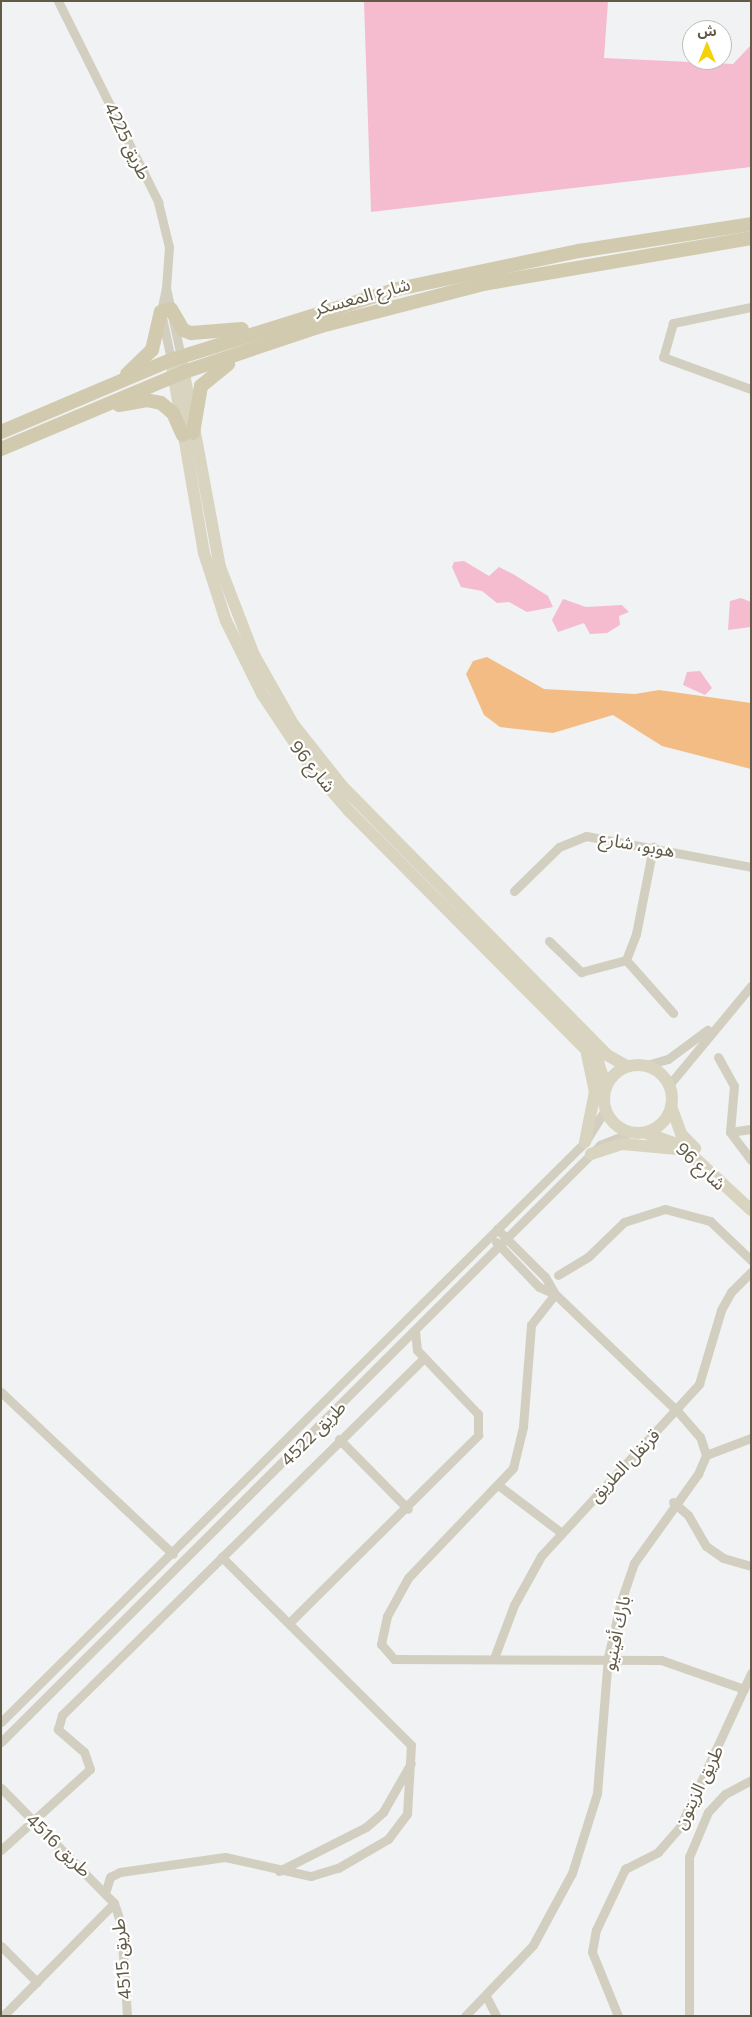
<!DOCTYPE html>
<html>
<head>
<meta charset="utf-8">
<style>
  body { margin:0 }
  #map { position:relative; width:752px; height:2017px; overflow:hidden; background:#f0f2f3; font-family:Commissioner,"Noto Sans Arabic",sans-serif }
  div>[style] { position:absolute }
  .green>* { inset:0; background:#f4bcce }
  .water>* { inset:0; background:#f4bc85 }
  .street>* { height:9px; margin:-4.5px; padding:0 4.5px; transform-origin:4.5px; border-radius:4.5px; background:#d3cfc0 }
  .secondary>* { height:12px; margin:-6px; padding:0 6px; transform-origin:6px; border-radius:6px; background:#d9d4c0 }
  .secondary>.ring { margin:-6px; padding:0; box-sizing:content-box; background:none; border:12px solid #d9d4c0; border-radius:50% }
  .primary>* { height:14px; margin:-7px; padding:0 7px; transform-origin:7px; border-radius:7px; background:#d1caae }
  span { translate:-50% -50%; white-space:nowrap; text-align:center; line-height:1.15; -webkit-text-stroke:4.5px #fff; paint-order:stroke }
  .street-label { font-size:18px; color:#605a46 }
  .frame { position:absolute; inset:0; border:2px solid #605a46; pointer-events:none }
  .north { position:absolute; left:682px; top:20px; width:50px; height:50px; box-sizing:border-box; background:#fff; border:1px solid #bfbdb5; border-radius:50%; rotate:0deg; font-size:14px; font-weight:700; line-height:20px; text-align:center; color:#605a46 }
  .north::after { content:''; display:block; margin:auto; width:18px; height:22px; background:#f5d109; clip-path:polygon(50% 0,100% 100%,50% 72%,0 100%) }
</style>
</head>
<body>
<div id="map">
  <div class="green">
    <div style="clip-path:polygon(364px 1px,608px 1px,604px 58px,733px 64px,751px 45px,751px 167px,371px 212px)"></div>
    <div style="clip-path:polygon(464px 561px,489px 576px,499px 567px,513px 574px,548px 596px,553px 607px,527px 612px,509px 602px,497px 603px,482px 591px,461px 587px,452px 567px,454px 562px)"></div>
    <div style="clip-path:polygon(741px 598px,751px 602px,751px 627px,728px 630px,730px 601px)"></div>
    <div style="clip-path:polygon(563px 599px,586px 607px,622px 605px,629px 612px,619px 616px,620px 625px,607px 633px,590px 634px,584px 623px,558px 632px,552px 620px)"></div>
    <div style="clip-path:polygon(700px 671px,712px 688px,705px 695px,683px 685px,687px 672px)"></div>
  </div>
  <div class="water">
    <div style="clip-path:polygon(487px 657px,544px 689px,635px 694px,659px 690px,751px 703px,751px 769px,662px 746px,613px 715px,553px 733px,500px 727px,484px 715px,466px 674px,473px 661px)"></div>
  </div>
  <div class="street">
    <div style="left:58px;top:1px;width:225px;rotate:63.5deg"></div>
    <div style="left:158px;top:202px;width:46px;rotate:76.3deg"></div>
    <div style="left:169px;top:247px;width:41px;rotate:94.2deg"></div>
    <div style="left:166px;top:288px;width:71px;rotate:77.7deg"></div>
    <div style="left:166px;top:288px;width:25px;rotate:102deg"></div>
    <div style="left:161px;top:312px;width:49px;rotate:78.2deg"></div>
    <div style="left:751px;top:307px;width:80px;rotate:168.4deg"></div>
    <div style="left:673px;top:323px;width:35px;rotate:106deg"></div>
    <div style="left:663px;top:357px;width:94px;rotate:20deg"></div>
    <div style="left:514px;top:891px;width:63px;rotate:-44.4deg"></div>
    <div style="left:559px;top:847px;width:29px;rotate:-22deg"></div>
    <div style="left:586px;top:836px;width:168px;rotate:10.6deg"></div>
    <div style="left:549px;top:941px;width:45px;rotate:44.1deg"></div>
    <div style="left:581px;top:972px;width:47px;rotate:-14.9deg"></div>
    <div style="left:626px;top:960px;width:28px;rotate:-69deg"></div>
    <div style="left:636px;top:934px;width:89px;rotate:-78.9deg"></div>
    <div style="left:626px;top:960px;width:71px;rotate:48.4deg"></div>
    <div style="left:718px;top:1057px;width:33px;rotate:61deg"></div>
    <div style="left:734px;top:1086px;width:46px;rotate:95deg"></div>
    <div style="left:730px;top:1132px;width:35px;rotate:53deg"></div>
    <div style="left:647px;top:1065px;width:22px;rotate:-16deg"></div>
    <div style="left:668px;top:1059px;width:49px;rotate:-36.6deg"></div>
    <div style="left:669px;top:1085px;width:129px;rotate:-50.4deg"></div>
    <div style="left:730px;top:1132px;width:21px;rotate:-8deg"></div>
    <div style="left:496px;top:1242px;width:62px;rotate:46.3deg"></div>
    <div style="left:539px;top:1287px;width:17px;rotate:24deg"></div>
    <div style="left:558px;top:1275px;width:35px;rotate:-31deg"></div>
    <div style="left:588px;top:1257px;width:50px;rotate:-44.2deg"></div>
    <div style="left:624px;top:1222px;width:43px;rotate:-17.6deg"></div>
    <div style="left:665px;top:1209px;width:47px;rotate:14.9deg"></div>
    <div style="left:710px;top:1221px;width:57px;rotate:43.6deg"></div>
    <div style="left:555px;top:1294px;width:39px;rotate:128deg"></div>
    <div style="left:531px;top:1325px;width:102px;rotate:94.5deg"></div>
    <div style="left:523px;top:1427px;width:42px;rotate:103.7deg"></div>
    <div style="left:513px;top:1468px;width:152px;rotate:133.7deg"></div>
    <div style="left:408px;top:1578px;width:43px;rotate:118.9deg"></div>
    <div style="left:387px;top:1616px;width:29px;rotate:102deg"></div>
    <div style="left:381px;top:1644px;width:20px;rotate:49deg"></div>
    <div style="left:394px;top:1659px;width:267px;rotate:0.2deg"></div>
    <div style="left:661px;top:1660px;width:88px;rotate:19.3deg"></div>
    <div style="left:1px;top:1392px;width:236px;rotate:43.3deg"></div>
    <div style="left:339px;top:1439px;width:98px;rotate:45.4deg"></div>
    <div style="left:706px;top:1455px;width:48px;rotate:-20.7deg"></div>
    <div style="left:498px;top:1485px;width:76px;rotate:37deg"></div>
    <div style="left:673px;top:1502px;width:20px;rotate:41deg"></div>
    <div style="left:688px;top:1515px;width:36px;rotate:60deg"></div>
    <div style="left:706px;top:1546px;width:21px;rotate:35deg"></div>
    <div style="left:723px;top:1558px;width:29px;rotate:16deg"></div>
    <div style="left:289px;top:1623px;width:267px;rotate:-44.8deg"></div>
    <div style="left:478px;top:1435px;width:21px;rotate:-90deg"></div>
    <div style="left:478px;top:1414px;width:88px;rotate:-133.6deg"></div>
    <div style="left:417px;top:1350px;width:18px;rotate:-96deg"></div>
    <div style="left:494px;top:1658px;width:57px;rotate:-69.3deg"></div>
    <div style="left:514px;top:1605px;width:56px;rotate:-61.1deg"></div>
    <div style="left:541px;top:1556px;width:234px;rotate:-47.4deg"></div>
    <div style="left:699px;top:1384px;width:77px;rotate:-73.4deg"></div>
    <div style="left:721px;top:1310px;width:21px;rotate:-61deg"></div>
    <div style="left:731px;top:1292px;width:28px;rotate:-45deg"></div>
    <div style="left:1px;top:1722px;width:823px;rotate:-44.8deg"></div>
    <div style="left:585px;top:1142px;width:39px;rotate:-58deg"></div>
    <div style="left:1px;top:1742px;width:846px;rotate:-44.9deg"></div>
    <div style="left:600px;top:1145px;width:31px;rotate:-22deg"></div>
    <div style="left:1px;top:1788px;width:161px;rotate:45.5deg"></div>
    <div style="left:114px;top:1903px;width:23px;rotate:72deg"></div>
    <div style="left:121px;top:1925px;width:91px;rotate:86.2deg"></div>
    <div style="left:1px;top:1850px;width:120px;rotate:-42.3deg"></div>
    <div style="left:90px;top:1769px;width:18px;rotate:-109deg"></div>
    <div style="left:84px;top:1752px;width:35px;rotate:-139deg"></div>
    <div style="left:58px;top:1729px;width:15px;rotate:-74deg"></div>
    <div style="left:62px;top:1715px;width:508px;rotate:-44.6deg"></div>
    <div style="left:279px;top:1871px;width:97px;rotate:-26.8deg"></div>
    <div style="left:366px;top:1827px;width:23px;rotate:-41deg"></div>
    <div style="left:383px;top:1812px;width:56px;rotate:-60.3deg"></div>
    <div style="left:106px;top:1890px;width:14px;rotate:-73deg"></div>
    <div style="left:110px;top:1877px;width:11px;rotate:-27deg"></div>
    <div style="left:120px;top:1872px;width:106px;rotate:-8.1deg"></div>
    <div style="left:225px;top:1857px;width:88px;rotate:12.5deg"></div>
    <div style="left:311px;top:1876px;width:28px;rotate:-17deg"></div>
    <div style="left:338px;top:1868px;width:58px;rotate:-30.1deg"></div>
    <div style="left:388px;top:1839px;width:31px;rotate:-53deg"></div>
    <div style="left:407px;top:1814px;width:69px;rotate:-86.7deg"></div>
    <div style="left:411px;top:1745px;width:267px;rotate:-135.2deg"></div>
    <div style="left:1px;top:1946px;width:51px;rotate:45deg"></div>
    <div style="left:487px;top:1998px;width:20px;rotate:63deg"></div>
    <div style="left:3px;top:2016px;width:158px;rotate:-45.5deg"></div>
    <div style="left:465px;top:2016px;width:98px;rotate:-46.2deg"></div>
    <div style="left:533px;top:1945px;width:82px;rotate:-61.6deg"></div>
    <div style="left:572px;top:1873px;width:84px;rotate:-72.6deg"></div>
    <div style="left:597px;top:1793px;width:136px;rotate:-85.4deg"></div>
    <div style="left:608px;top:1657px;width:57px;rotate:-76.9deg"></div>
    <div style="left:621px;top:1601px;width:40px;rotate:-71.1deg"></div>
    <div style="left:634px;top:1563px;width:110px;rotate:-54.3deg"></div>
    <div style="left:698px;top:1474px;width:21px;rotate:-67deg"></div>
    <div style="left:706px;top:1455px;width:19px;rotate:-108deg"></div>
    <div style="left:700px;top:1437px;width:35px;rotate:-131deg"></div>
    <div style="left:677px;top:1411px;width:169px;rotate:-136.2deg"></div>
    <div style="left:555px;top:1294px;width:20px;rotate:-120deg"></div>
    <div style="left:545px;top:1277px;width:68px;rotate:-135deg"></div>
    <div style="left:618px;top:2016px;width:69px;rotate:-112.1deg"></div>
    <div style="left:592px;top:1952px;width:22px;rotate:-80deg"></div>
    <div style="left:596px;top:1930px;width:68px;rotate:-64.6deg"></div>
    <div style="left:625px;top:1869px;width:37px;rotate:-27deg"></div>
    <div style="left:658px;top:1852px;width:33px;rotate:-49deg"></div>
    <div style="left:680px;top:1827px;width:170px;rotate:-65.2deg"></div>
    <div style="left:689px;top:2016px;width:159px;rotate:-90deg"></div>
    <div style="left:689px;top:1857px;width:49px;rotate:-67.1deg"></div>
    <div style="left:708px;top:1812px;width:25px;rotate:-47deg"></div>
    <div style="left:725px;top:1794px;width:30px;rotate:-28deg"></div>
  </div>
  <div class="secondary">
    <div style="left:181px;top:357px;width:214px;rotate:79.5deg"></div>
    <div style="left:220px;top:567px;width:94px;rotate:68.9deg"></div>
    <div style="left:254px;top:655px;width:79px;rotate:60.5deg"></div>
    <div style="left:293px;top:724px;width:80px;rotate:51.6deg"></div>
    <div style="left:343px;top:787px;width:376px;rotate:45.4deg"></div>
    <div style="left:607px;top:1055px;width:21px;rotate:29deg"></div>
    <div style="left:171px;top:360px;width:196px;rotate:80.3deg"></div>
    <div style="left:204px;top:553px;width:71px;rotate:72.1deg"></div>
    <div style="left:226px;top:621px;width:81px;rotate:63.7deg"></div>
    <div style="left:262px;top:694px;width:87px;rotate:56.3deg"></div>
    <div style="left:310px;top:766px;width:60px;rotate:49.1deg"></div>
    <div style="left:349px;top:811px;width:354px;rotate:45.2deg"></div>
    <div style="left:598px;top:1062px;width:26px;rotate:72deg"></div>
    <div class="ring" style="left:604px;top:1065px;width:56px;height:56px"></div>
    <div style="left:671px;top:1106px;width:30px;rotate:70deg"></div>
    <div style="left:681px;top:1134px;width:20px;rotate:45deg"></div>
    <div style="left:646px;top:1133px;width:38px;rotate:20deg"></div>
    <div style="left:682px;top:1146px;width:94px;rotate:42.8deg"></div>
    <div style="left:585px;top:1142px;width:51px;rotate:-78.7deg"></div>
    <div style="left:595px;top:1092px;width:38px;rotate:-102deg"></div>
    <div style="left:591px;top:1154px;width:33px;rotate:-18deg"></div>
    <div style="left:622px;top:1144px;width:56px;rotate:5.1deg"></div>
  </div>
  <div class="primary">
    <div style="left:127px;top:374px;width:35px;rotate:-44deg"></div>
    <div style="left:152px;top:350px;width:39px;rotate:-77deg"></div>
    <div style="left:161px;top:312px;width:10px;rotate:-17deg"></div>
    <div style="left:171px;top:309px;width:24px;rotate:60deg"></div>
    <div style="left:183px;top:330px;width:9px;rotate:21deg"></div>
    <div style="left:191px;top:333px;width:51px;rotate:-4.5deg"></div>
    <div style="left:119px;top:405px;width:27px;rotate:-10deg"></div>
    <div style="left:146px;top:400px;width:15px;rotate:11deg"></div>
    <div style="left:161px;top:403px;width:16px;rotate:40deg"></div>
    <div style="left:173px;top:413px;width:24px;rotate:66deg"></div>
    <div style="left:1px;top:432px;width:185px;rotate:-23deg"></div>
    <div style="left:171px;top:360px;width:238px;rotate:-17.4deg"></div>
    <div style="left:398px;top:289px;width:185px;rotate:-11.9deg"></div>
    <div style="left:579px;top:251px;width:174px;rotate:-8.9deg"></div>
    <div style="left:193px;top:433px;width:48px;rotate:-80.3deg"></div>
    <div style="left:201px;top:386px;width:35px;rotate:-39deg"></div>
    <div style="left:1px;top:449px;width:199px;rotate:-22.8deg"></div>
    <div style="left:184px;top:372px;width:145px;rotate:-18.6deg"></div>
    <div style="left:321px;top:326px;width:167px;rotate:-14.5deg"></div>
    <div style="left:483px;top:284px;width:272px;rotate:-9.7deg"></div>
  </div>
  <div class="street-label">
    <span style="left:128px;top:141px;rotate:64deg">طريق 4225</span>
    <span style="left:362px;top:296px;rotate:-15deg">شارع المعسكر</span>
    <span style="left:313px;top:766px;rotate:51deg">شارع 96</span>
    <span style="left:637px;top:844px;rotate:10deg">هوبو، شارع</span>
    <span style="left:701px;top:1166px;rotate:43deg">شارع 96</span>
    <span style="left:313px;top:1433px;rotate:-45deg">طريق 4522</span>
    <span style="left:624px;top:1465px;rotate:-46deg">قرنفل الطريق</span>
    <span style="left:616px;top:1633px;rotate:-78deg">بارك أفينيو</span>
    <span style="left:698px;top:1787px;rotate:-64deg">طريق الزيتون</span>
    <span style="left:59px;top:1845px;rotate:44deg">طريق 4516</span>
    <span style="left:121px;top:1959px;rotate:-95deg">طريق 4515</span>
  </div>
  <div class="frame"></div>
  <div class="north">ش</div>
</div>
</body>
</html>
